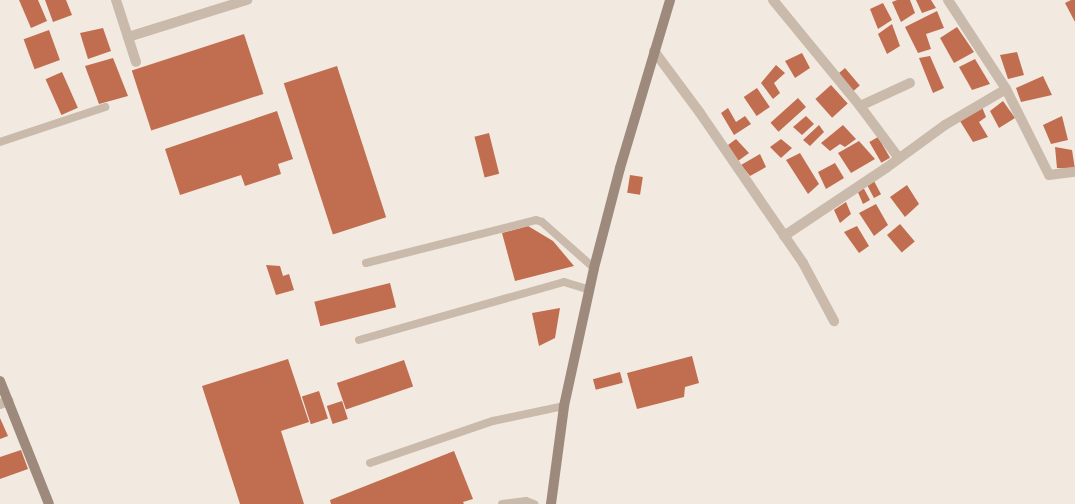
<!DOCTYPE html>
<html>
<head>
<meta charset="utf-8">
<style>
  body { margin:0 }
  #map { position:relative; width:1075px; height:504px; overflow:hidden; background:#f2eae0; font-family:"DM Sans",sans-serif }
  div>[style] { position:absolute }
  .building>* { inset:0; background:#c16d4f; transform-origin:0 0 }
  .lane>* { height:8px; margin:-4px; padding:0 4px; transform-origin:4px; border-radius:4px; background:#cabaac }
  .street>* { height:10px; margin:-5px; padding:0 5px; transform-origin:5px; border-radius:5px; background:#cabaac }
  .secondary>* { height:10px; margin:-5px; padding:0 5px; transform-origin:5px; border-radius:5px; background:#9e8a7d }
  span { translate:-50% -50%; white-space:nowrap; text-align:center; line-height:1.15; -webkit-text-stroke:3px #faf4ec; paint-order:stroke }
</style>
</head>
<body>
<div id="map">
  <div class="building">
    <div style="clip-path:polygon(19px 0,38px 0,47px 21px,31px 28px)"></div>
    <div style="clip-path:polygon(45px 0,66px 0,72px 15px,53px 22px)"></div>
    <div style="clip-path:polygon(897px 0,910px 0,915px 13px,901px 22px,892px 2px)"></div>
    <div style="clip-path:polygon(916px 0,931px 0,936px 8px,922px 13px)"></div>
    <div style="clip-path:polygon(1071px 0,1075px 0,1075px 22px,1065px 3px)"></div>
    <div style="clip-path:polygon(883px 3px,892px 20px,878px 29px,870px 9px)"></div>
    <div style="clip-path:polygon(937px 11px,944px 28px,926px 34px,931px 49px,918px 53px,905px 27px)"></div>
    <div style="clip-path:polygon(892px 24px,900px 46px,887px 54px,878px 34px)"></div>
    <div style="clip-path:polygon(957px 27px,974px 52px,954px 63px,940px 38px)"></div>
    <div style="clip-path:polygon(103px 28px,111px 51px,88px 59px,80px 33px)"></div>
    <div style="left:49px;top:30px;width:32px;height:27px;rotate:70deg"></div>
    <div style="left:244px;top:34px;width:63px;height:118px;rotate:72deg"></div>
    <div style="clip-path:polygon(1017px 52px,1024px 75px,1008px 79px,1000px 55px)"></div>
    <div style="clip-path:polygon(802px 53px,810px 68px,795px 78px,785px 61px)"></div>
    <div style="clip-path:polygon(930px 56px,944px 88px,933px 93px,919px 58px)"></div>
    <div style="clip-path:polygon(113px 58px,128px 96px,99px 104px,85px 66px)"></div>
    <div style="clip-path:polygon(975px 59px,990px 84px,972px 90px,959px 67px)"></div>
    <div style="clip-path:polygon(776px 65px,785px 73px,774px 83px,780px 93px,773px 99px,761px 83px)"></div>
    <div style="left:337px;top:66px;width:159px;height:56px;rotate:72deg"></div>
    <div style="left:845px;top:68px;width:23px;height:9px;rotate:50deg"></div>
    <div style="left:62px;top:72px;width:39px;height:18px;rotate:66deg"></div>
    <div style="clip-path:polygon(1043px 76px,1052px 95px,1021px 102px,1016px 88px)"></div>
    <div style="left:831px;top:85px;width:25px;height:21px;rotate:48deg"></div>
    <div style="left:757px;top:88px;width:23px;height:16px;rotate:56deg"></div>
    <div style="left:798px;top:98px;width:12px;height:37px;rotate:48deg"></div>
    <div style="clip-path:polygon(1003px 101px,1015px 118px,999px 128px,990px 111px)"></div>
    <div style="clip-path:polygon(982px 107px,986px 117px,979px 122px,988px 137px,973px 142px,960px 121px)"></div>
    <div style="clip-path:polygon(728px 108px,736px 122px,745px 116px,751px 124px,734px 135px,721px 113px)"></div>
    <div style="clip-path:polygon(277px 111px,293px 159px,278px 164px,281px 174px,245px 186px,241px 175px,180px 195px,165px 149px)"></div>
    <div style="clip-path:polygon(806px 116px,814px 124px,802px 135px,793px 127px)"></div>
    <div style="clip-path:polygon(1062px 116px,1068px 140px,1051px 144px,1043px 125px)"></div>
    <div style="clip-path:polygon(819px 125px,824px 132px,810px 146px,803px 140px)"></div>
    <div style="clip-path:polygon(843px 125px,856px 139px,845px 147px,840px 144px,830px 151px,821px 143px)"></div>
    <div style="left:489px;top:133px;width:42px;height:15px;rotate:76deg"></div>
    <div style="left:878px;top:137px;width:24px;height:10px;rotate:60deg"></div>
    <div style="clip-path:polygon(736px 139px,749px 153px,738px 161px,728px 145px)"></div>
    <div style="clip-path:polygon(781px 139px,792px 148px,781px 158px,770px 147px)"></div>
    <div style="clip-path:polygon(859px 141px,875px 159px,851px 173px,838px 153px)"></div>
    <div style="clip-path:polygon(1055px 147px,1072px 150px,1075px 169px,1057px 168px)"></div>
    <div style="clip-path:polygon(800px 153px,819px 184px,808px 194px,786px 160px)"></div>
    <div style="clip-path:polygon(760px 154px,766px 167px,750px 176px,741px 165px)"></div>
    <div style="clip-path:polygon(835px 163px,844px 178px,826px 189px,818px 172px)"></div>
    <div style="left:630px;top:175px;width:13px;height:18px;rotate:9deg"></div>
    <div style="left:874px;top:181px;width:15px;height:8px;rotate:62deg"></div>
    <div style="clip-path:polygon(907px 185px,919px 204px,905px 217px,890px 197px)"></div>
    <div style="clip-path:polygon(863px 187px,870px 200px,863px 204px,857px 190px)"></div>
    <div style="clip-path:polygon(846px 202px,851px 214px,840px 223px,834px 210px)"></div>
    <div style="clip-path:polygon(876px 204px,888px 225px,874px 236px,859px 213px)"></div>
    <div style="left:900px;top:224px;width:23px;height:17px;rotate:50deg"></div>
    <div style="clip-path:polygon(528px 226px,553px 241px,574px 266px,515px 281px,502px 233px)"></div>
    <div style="clip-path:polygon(857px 226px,869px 246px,859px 253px,844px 232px)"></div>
    <div style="clip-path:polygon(266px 265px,280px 266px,283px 276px,289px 274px,294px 290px,276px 295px)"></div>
    <div style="left:390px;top:283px;width:25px;height:78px;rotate:76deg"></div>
    <div style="clip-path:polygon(560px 308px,555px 338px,539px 346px,532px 313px)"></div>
    <div style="clip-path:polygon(692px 356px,699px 383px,685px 387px,684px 397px,637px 409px,627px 373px)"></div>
    <div style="clip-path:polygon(288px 359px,309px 422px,281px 431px,304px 504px,240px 504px,202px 386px)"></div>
    <div style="left:404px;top:360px;width:28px;height:71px;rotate:71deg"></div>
    <div style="left:620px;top:372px;width:11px;height:28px;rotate:75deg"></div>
    <div style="left:319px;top:391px;width:29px;height:18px;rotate:72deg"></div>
    <div style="left:342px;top:401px;width:19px;height:16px;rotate:72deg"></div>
    <div style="clip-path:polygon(0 418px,8px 436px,0 439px)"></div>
    <div style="clip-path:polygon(21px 450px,28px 469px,0 479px,0 457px)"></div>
    <div style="clip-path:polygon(454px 451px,473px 499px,463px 502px,464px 504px,331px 504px,330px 500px)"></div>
  </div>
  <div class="lane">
    <div style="left:0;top:142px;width:111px;rotate:-18.4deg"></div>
    <div style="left:366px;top:263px;width:175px;rotate:-14.2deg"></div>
    <div style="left:536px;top:220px;width:6px;rotate:18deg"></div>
    <div style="left:542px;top:222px;width:69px;rotate:41.5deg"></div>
    <div style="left:359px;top:340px;width:213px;rotate:-15.8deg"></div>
    <div style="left:564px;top:282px;width:27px;rotate:17deg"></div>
    <div style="left:370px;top:463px;width:130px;rotate:-18.9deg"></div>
    <div style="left:493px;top:421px;width:73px;rotate:-11.9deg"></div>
    <div style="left:502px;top:504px;width:24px;rotate:-7deg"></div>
    <div style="left:526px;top:501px;width:9px;rotate:21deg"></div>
  </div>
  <div class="street">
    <div style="left:116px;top:0;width:65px;rotate:72.1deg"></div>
    <div style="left:773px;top:0;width:137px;rotate:50.6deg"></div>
    <div style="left:860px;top:106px;width:55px;rotate:-24.7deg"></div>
    <div style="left:948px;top:0;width:106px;rotate:56.9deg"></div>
    <div style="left:1006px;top:89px;width:96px;rotate:63.4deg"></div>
    <div style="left:1049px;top:175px;width:26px;rotate:-7deg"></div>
    <div style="left:128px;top:37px;width:125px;rotate:-17.3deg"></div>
    <div style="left:654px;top:51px;width:77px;rotate:53.4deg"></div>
    <div style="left:700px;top:113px;width:182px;rotate:55.5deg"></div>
    <div style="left:803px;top:263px;width:66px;rotate:61.9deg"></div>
    <div style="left:860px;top:106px;width:64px;rotate:53.3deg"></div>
    <div style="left:784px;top:236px;width:123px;rotate:-33.7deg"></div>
    <div style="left:886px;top:168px;width:73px;rotate:-36.1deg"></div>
    <div style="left:945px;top:125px;width:71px;rotate:-30.5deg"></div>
    <div style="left:0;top:404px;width:9px;rotate:-21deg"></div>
  </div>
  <div class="secondary">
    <div style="left:0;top:381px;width:132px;rotate:68.3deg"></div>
    <div style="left:551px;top:504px;width:99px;rotate:-82.4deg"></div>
    <div style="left:564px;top:406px;width:141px;rotate:-77.7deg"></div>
    <div style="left:594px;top:268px;width:103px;rotate:-75.4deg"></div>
    <div style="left:620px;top:168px;width:175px;rotate:-73.4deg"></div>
  </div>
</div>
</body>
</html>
